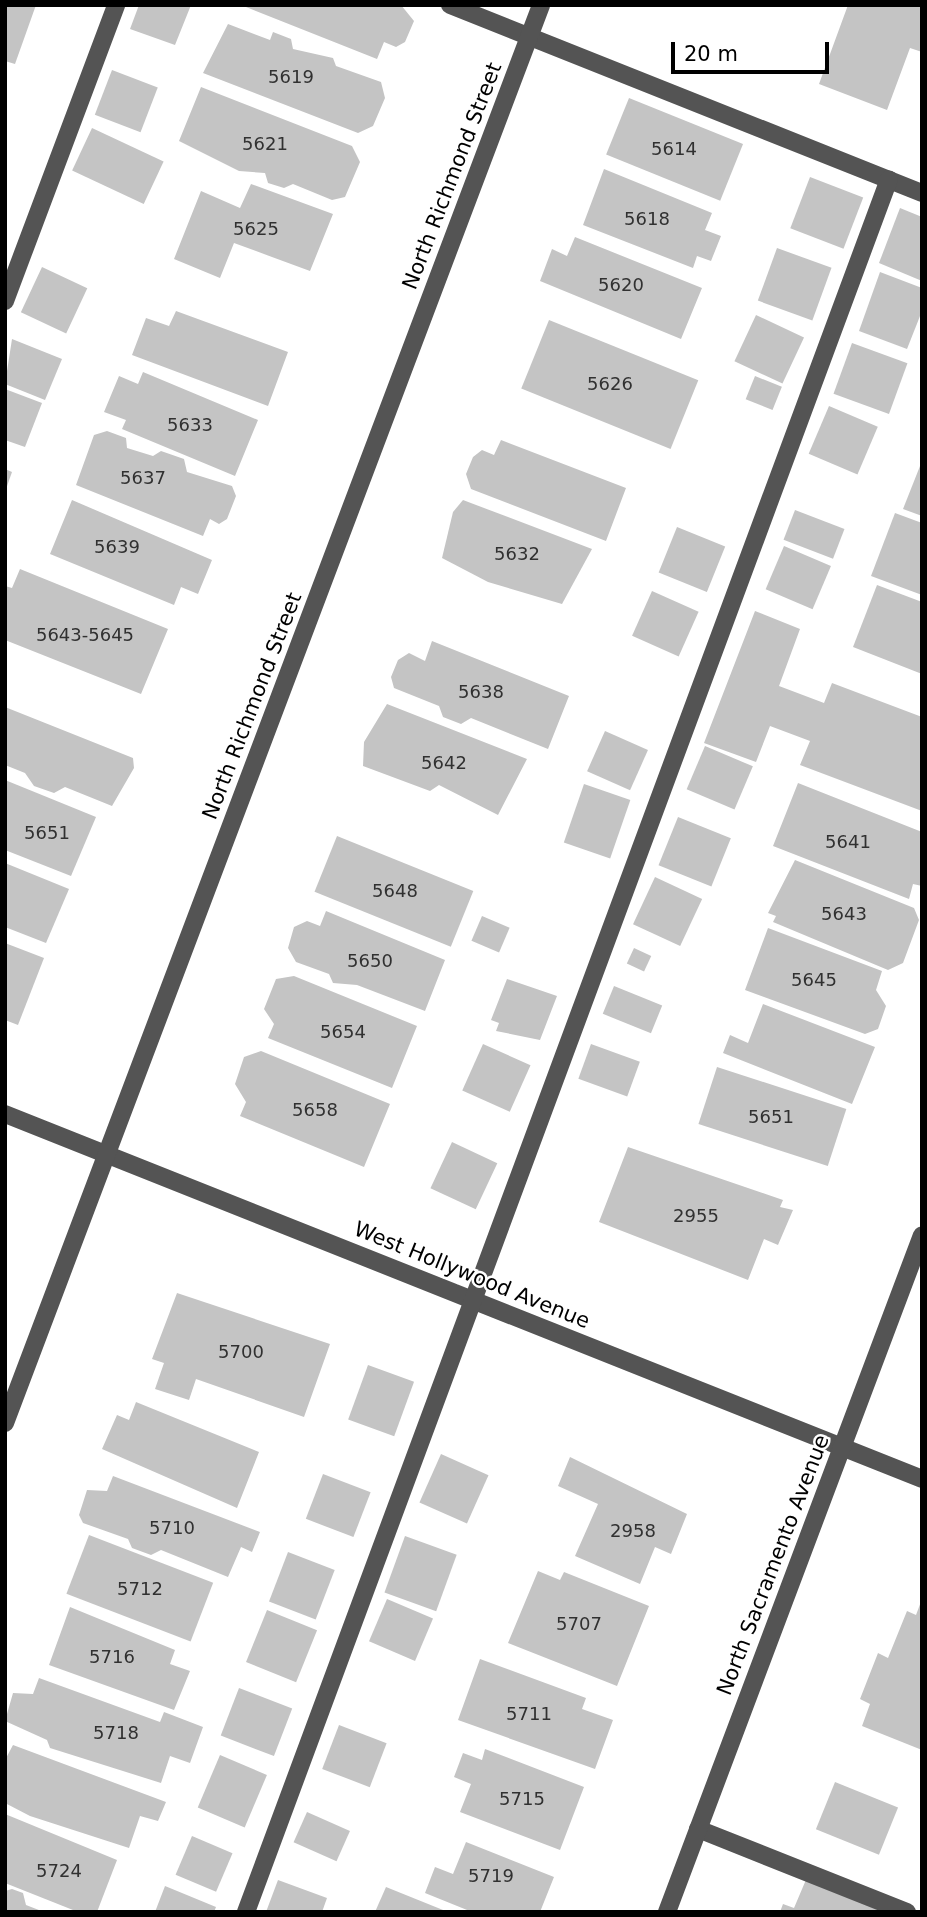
<!DOCTYPE html>
<html>
<head>
<meta charset="utf-8">
<style>
  body { margin:0 }
  #map { position:relative; width:927px; height:1917px; overflow:hidden; background:#fff; font-family:"DejaVu Sans",sans-serif }
  div>[style] { position:absolute }
  .building>* { inset:0; background:#c4c4c4; transform-origin:0 0 }
  .minor>* { height:18px; margin:-9px; padding:0 9px; transform-origin:9px; border-radius:9px; background:#545454 }
  span { translate:-50% -50%; white-space:nowrap; text-align:center; line-height:1.15; -webkit-text-stroke:5px #fff; paint-order:stroke }
  .number-label { font-size:18px; color:#313131 }
  .number-label span { -webkit-text-stroke-width:0 }
  .street-label { font-size:21px; color:#000 }
  .frame { position:absolute; inset:0; border:7px solid #000; pointer-events:none }
  .scale { position:absolute; left:671px; top:42px; width:158px; height:32px; box-sizing:border-box; border:4px solid #000; border-top:0; padding-left:9px; font-size:21px; line-height:24px; white-space:nowrap; color:#000; -webkit-text-stroke:5px #fff; paint-order:stroke }
</style>
</head>
<body>
<div id="map">
  <div class="building">
    <div style="clip-path:polygon(5px 5px,36px 5px,15px 64px,5px 61px)"></div>
    <div style="clip-path:polygon(139px 5px,191px 5px,175px 45px,130px 29px)"></div>
    <div style="clip-path:polygon(241px 5px,401px 5px,414px 21px,405px 42px,396px 47px,384px 42px,377px 59px)"></div>
    <div style="clip-path:polygon(848px 5px,922px 5px,922px 52px,910px 48px,887px 110px,819px 84px)"></div>
    <div style="clip-path:polygon(228px 24px,270px 40px,273px 32px,291px 39px,293px 49px,333px 58px,336px 66px,381px 82px,385px 98px,373px 126px,358px 133px,203px 73px)"></div>
    <div style="left:112px;top:70px;width:49px;height:48px;rotate:21deg"></div>
    <div style="clip-path:polygon(201px 87px,352px 146px,360px 162px,345px 197px,332px 200px,293px 184px,284px 188px,268px 183px,265px 173px,239px 171px,179px 141px)"></div>
    <div style="left:629px;top:98px;width:123px;height:61px;rotate:22deg"></div>
    <div style="left:92px;top:128px;width:79px;height:47px;rotate:25deg"></div>
    <div style="clip-path:polygon(604px 169px,712px 213px,705px 230px,721px 236px,711px 261px,697px 256px,693px 268px,583px 225px)"></div>
    <div style="left:810px;top:177px;width:57px;height:55px;rotate:21deg"></div>
    <div style="clip-path:polygon(251px 184px,333px 214px,310px 271px,234px 243px,220px 278px,174px 259px,201px 191px,240px 208px)"></div>
    <div style="clip-path:polygon(900px 208px,922px 217px,922px 281px,879px 263px)"></div>
    <div style="clip-path:polygon(575px 237px,702px 288px,681px 339px,540px 281px,552px 249px,567px 256px)"></div>
    <div style="left:777px;top:248px;width:58px;height:56px;rotate:20deg"></div>
    <div style="left:42px;top:267px;width:50px;height:50px;rotate:25deg"></div>
    <div style="clip-path:polygon(880px 272px,922px 288px,922px 311px,907px 349px,859px 331px)"></div>
    <div style="clip-path:polygon(176px 311px,288px 352px,268px 406px,132px 355px,146px 318px,169px 326px)"></div>
    <div style="left:756px;top:315px;width:53px;height:51px;rotate:25deg"></div>
    <div style="left:549px;top:320px;width:161px;height:74px;rotate:22deg"></div>
    <div style="clip-path:polygon(12px 339px,62px 359px,45px 400px,5px 384px)"></div>
    <div style="left:852px;top:343px;width:59px;height:54px;rotate:20deg"></div>
    <div style="clip-path:polygon(143px 372px,258px 420px,235px 476px,122px 429px,126px 420px,104px 412px,119px 376px,138px 384px)"></div>
    <div style="left:755px;top:376px;width:29px;height:25px;rotate:22deg"></div>
    <div style="clip-path:polygon(5px 389px,42px 403px,25px 447px,5px 440px)"></div>
    <div style="left:829px;top:406px;width:53px;height:52px;rotate:23deg"></div>
    <div style="clip-path:polygon(107px 431px,126px 438px,127px 448px,153px 456px,161px 451px,184px 459px,187px 472px,232px 486px,236px 496px,227px 519px,219px 524px,210px 519px,203px 536px,76px 485px,94px 435px)"></div>
    <div style="clip-path:polygon(501px 440px,626px 488px,606px 541px,471px 489px,466px 474px,473px 457px,482px 450px,494px 455px)"></div>
    <div style="clip-path:polygon(922px 461px,922px 516px,903px 509px)"></div>
    <div style="clip-path:polygon(5px 469px,12px 472px,6px 489px,5px 489px)"></div>
    <div style="clip-path:polygon(72px 500px,212px 560px,198px 594px,181px 587px,174px 605px,50px 554px)"></div>
    <div style="clip-path:polygon(463px 500px,592px 549px,562px 604px,488px 582px,442px 558px,453px 512px)"></div>
    <div style="left:795px;top:510px;width:53px;height:32px;rotate:21deg"></div>
    <div style="clip-path:polygon(895px 513px,922px 523px,922px 595px,871px 576px)"></div>
    <div style="left:677px;top:527px;width:52px;height:49px;rotate:22deg"></div>
    <div style="left:784px;top:546px;width:51px;height:47px;rotate:23deg"></div>
    <div style="clip-path:polygon(20px 569px,168px 629px,141px 694px,5px 640px,5px 586px,12px 588px)"></div>
    <div style="clip-path:polygon(877px 585px,922px 602px,922px 674px,853px 647px)"></div>
    <div style="left:652px;top:591px;width:51px;height:49px;rotate:24deg"></div>
    <div style="clip-path:polygon(755px 611px,800px 629px,779px 686px,824px 703px,832px 683px,922px 717px,922px 811px,800px 765px,810px 741px,770px 726px,756px 762px,704px 743px)"></div>
    <div style="clip-path:polygon(432px 641px,569px 696px,548px 749px,471px 718px,461px 724px,443px 717px,439px 706px,394px 688px,391px 677px,398px 660px,409px 653px,425px 661px)"></div>
    <div style="clip-path:polygon(387px 704px,527px 759px,498px 815px,439px 785px,430px 791px,363px 766px,364px 742px)"></div>
    <div style="clip-path:polygon(5px 707px,133px 758px,134px 768px,112px 806px,65px 787px,54px 793px,34px 786px,25px 773px,5px 765px)"></div>
    <div style="left:605px;top:731px;width:47px;height:44px;rotate:24deg"></div>
    <div style="left:705px;top:746px;width:52px;height:47px;rotate:23deg"></div>
    <div style="clip-path:polygon(5px 780px,96px 817px,71px 876px,5px 850px)"></div>
    <div style="clip-path:polygon(798px 783px,922px 832px,922px 886px,913px 884px,909px 899px,773px 846px)"></div>
    <div style="left:584px;top:784px;width:49px;height:62px;rotate:19deg"></div>
    <div style="left:678px;top:817px;width:57px;height:52px;rotate:22deg"></div>
    <div style="left:337px;top:836px;width:147px;height:60px;rotate:22deg"></div>
    <div style="clip-path:polygon(795px 860px,914px 908px,919px 920px,903px 963px,888px 970px,773px 922px,776px 916px,768px 913px)"></div>
    <div style="clip-path:polygon(5px 863px,69px 889px,46px 943px,5px 927px)"></div>
    <div style="left:655px;top:877px;width:52px;height:52px;rotate:25deg"></div>
    <div style="clip-path:polygon(326px 911px,445px 960px,425px 1011px,357px 985px,333px 983px,329px 974px,296px 962px,288px 948px,294px 927px,307px 921px,320px 926px)"></div>
    <div style="left:482px;top:916px;width:30px;height:27px;rotate:23deg"></div>
    <div style="clip-path:polygon(768px 928px,882px 971px,876px 990px,886px 1006px,878px 1029px,865px 1034px,745px 990px)"></div>
    <div style="clip-path:polygon(5px 943px,44px 958px,18px 1025px,5px 1020px)"></div>
    <div style="left:634px;top:948px;width:19px;height:17px;rotate:25deg"></div>
    <div style="clip-path:polygon(294px 976px,417px 1026px,392px 1088px,268px 1038px,274px 1024px,264px 1009px,276px 979px)"></div>
    <div style="clip-path:polygon(507px 979px,557px 996px,540px 1040px,496px 1031px,499px 1023px,491px 1020px)"></div>
    <div style="left:614px;top:986px;width:52px;height:30px;rotate:22deg"></div>
    <div style="clip-path:polygon(763px 1004px,875px 1047px,852px 1104px,723px 1053px,730px 1035px,748px 1043px)"></div>
    <div style="left:483px;top:1044px;width:52px;height:51px;rotate:24deg"></div>
    <div style="left:591px;top:1044px;width:52px;height:37px;rotate:20deg"></div>
    <div style="clip-path:polygon(261px 1051px,390px 1104px,364px 1167px,240px 1116px,246px 1102px,235px 1084px,244px 1057px)"></div>
    <div style="left:717px;top:1067px;width:136px;height:60px;rotate:18deg"></div>
    <div style="left:452px;top:1142px;width:50px;height:51px;rotate:25deg"></div>
    <div style="clip-path:polygon(628px 1147px,783px 1200px,780px 1207px,793px 1210px,778px 1245px,764px 1239px,748px 1280px,599px 1222px)"></div>
    <div style="clip-path:polygon(177px 1293px,330px 1344px,304px 1417px,196px 1379px,189px 1400px,155px 1389px,164px 1363px,152px 1359px)"></div>
    <div style="left:368px;top:1365px;width:49px;height:58px;rotate:20deg"></div>
    <div style="clip-path:polygon(136px 1402px,259px 1452px,237px 1508px,102px 1449px,117px 1415px,129px 1420px)"></div>
    <div style="left:441px;top:1454px;width:52px;height:53px;rotate:24deg"></div>
    <div style="clip-path:polygon(570px 1457px,687px 1514px,671px 1554px,655px 1547px,640px 1584px,575px 1556px,598px 1504px,558px 1486px)"></div>
    <div style="left:323px;top:1474px;width:51px;height:48px;rotate:21deg"></div>
    <div style="clip-path:polygon(113px 1476px,260px 1532px,252px 1552px,241px 1547px,228px 1577px,161px 1550px,151px 1555px,132px 1548px,128px 1539px,83px 1523px,79px 1515px,87px 1490px,107px 1491px)"></div>
    <div style="left:89px;top:1535px;width:133px;height:63px;rotate:21deg"></div>
    <div style="left:405px;top:1536px;width:55px;height:60px;rotate:20deg"></div>
    <div style="left:288px;top:1552px;width:50px;height:53px;rotate:21deg"></div>
    <div style="clip-path:polygon(538px 1571px,560px 1580px,564px 1572px,649px 1606px,617px 1686px,508px 1643px)"></div>
    <div style="left:387px;top:1599px;width:50px;height:46px;rotate:23deg"></div>
    <div style="clip-path:polygon(922px 1599px,922px 1750px,862px 1726px,870px 1704px,860px 1699px,878px 1653px,888px 1658px,907px 1611px,916px 1615px)"></div>
    <div style="clip-path:polygon(70px 1607px,175px 1650px,170px 1664px,190px 1671px,174px 1710px,49px 1665px)"></div>
    <div style="left:267px;top:1610px;width:54px;height:56px;rotate:22deg"></div>
    <div style="clip-path:polygon(480px 1659px,586px 1698px,582px 1709px,613px 1720px,595px 1769px,458px 1720px)"></div>
    <div style="clip-path:polygon(39px 1678px,160px 1722px,164px 1712px,203px 1727px,190px 1763px,170px 1756px,161px 1783px,50px 1748px,47px 1740px,5px 1721px,13px 1693px,33px 1694px)"></div>
    <div style="left:239px;top:1688px;width:57px;height:51px;rotate:21deg"></div>
    <div style="left:339px;top:1725px;width:51px;height:47px;rotate:21deg"></div>
    <div style="clip-path:polygon(13px 1745px,166px 1802px,158px 1821px,140px 1816px,129px 1848px,30px 1816px,5px 1803px,5px 1760px)"></div>
    <div style="clip-path:polygon(485px 1749px,584px 1787px,560px 1850px,460px 1812px,471px 1784px,454px 1777px,463px 1753px,482px 1760px)"></div>
    <div style="left:220px;top:1755px;width:51px;height:57px;rotate:23deg"></div>
    <div style="left:835px;top:1782px;width:68px;height:51px;rotate:22deg"></div>
    <div style="left:307px;top:1812px;width:47px;height:33px;rotate:24deg"></div>
    <div style="clip-path:polygon(5px 1814px,117px 1860px,97px 1912px,78px 1912px,5px 1883px)"></div>
    <div style="left:192px;top:1836px;width:44px;height:42px;rotate:23deg"></div>
    <div style="clip-path:polygon(466px 1842px,554px 1877px,540px 1912px,472px 1912px,425px 1893px,435px 1867px,453px 1874px)"></div>
    <div style="clip-path:polygon(808px 1875px,896px 1912px,780px 1912px,783px 1904px,794px 1908px)"></div>
    <div style="clip-path:polygon(278px 1880px,327px 1898px,322px 1912px,266px 1912px)"></div>
    <div style="clip-path:polygon(165px 1886px,216px 1907px,214px 1912px,155px 1912px)"></div>
    <div style="clip-path:polygon(386px 1887px,448px 1912px,375px 1912px)"></div>
    <div style="clip-path:polygon(12px 1889px,23px 1893px,26px 1905px,44px 1912px,5px 1912px,5px 1891px)"></div>
  </div>
  <div class="minor">
    <div style="left:450px;top:5px;width:508px;rotate:21.72deg"></div>
    <div style="left:5px;top:301px;width:316px;rotate:-69.4deg"></div>
    <div style="left:5px;top:1114px;width:987px;rotate:21.7deg"></div>
    <div style="left:5px;top:1423px;width:1516px;rotate:-69.29deg"></div>
    <div style="left:698px;top:1829px;width:225px;rotate:21.7deg"></div>
    <div style="left:246px;top:1912px;width:1848px;rotate:-69.64deg"></div>
    <div style="left:667px;top:1912px;width:723px;rotate:-69.36deg"></div>
  </div>
  <div class="number-label">
    <span style="left:291px;top:77px">5619</span>
    <span style="left:265px;top:144px">5621</span>
    <span style="left:674px;top:149px">5614</span>
    <span style="left:647px;top:219px">5618</span>
    <span style="left:256px;top:229px">5625</span>
    <span style="left:621px;top:285px">5620</span>
    <span style="left:610px;top:384px">5626</span>
    <span style="left:190px;top:425px">5633</span>
    <span style="left:143px;top:478px">5637</span>
    <span style="left:117px;top:547px">5639</span>
    <span style="left:517px;top:554px">5632</span>
    <span style="left:85px;top:635px">5643-5645</span>
    <span style="left:481px;top:692px">5638</span>
    <span style="left:444px;top:763px">5642</span>
    <span style="left:47px;top:833px">5651</span>
    <span style="left:848px;top:842px">5641</span>
    <span style="left:395px;top:891px">5648</span>
    <span style="left:844px;top:914px">5643</span>
    <span style="left:370px;top:961px">5650</span>
    <span style="left:814px;top:980px">5645</span>
    <span style="left:343px;top:1032px">5654</span>
    <span style="left:315px;top:1110px">5658</span>
    <span style="left:771px;top:1117px">5651</span>
    <span style="left:696px;top:1216px">2955</span>
    <span style="left:241px;top:1352px">5700</span>
    <span style="left:172px;top:1528px">5710</span>
    <span style="left:633px;top:1531px">2958</span>
    <span style="left:140px;top:1589px">5712</span>
    <span style="left:579px;top:1624px">5707</span>
    <span style="left:112px;top:1657px">5716</span>
    <span style="left:529px;top:1714px">5711</span>
    <span style="left:116px;top:1733px">5718</span>
    <span style="left:522px;top:1799px">5715</span>
    <span style="left:59px;top:1871px">5724</span>
    <span style="left:491px;top:1876px">5719</span>
  </div>
  <div class="street-label">
    <span style="left:452px;top:176px;rotate:-69deg">North Richmond Street</span>
    <span style="left:252px;top:706px;rotate:-69deg">North Richmond Street</span>
    <span style="left:472px;top:1275px;rotate:22deg">West Hollywood Avenue</span>
    <span style="left:773px;top:1565px;rotate:-69deg">North Sacramento Avenue</span>
  </div>
  <div class="frame"></div>
  <div class="scale">20 m</div>
</div>
</body>
</html>
